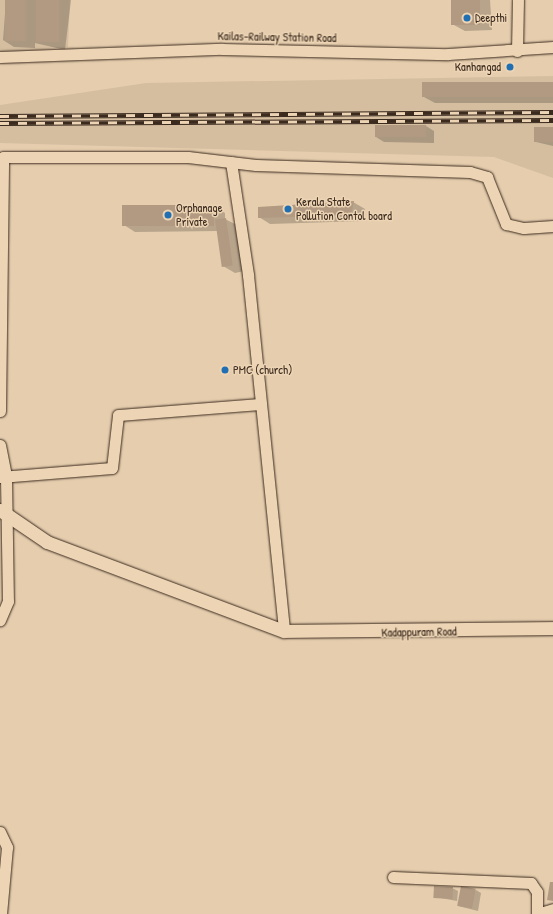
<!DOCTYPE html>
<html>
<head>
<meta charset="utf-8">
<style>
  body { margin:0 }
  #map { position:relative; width:553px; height:914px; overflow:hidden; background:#e5cdae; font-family:"Patrick Hand",sans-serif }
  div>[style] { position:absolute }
  .built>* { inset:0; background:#d5bea0 }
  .shadow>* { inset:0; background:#0003 }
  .building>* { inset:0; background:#b19a81; transform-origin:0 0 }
  .roads { filter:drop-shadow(0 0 1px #3b2a1e) drop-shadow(0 0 1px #3b2a1e) }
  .minor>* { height:11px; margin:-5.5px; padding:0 5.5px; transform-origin:5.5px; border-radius:5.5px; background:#ecd4b4 }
  .major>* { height:13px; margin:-6.5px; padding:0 6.5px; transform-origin:6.5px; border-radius:6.5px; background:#ecd4b4 }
  .rail>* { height:4.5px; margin-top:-2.25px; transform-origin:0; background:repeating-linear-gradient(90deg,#ecd4b4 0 9px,#3b2a1e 0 18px); box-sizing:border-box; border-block:1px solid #3b2a1e }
  .dots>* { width:11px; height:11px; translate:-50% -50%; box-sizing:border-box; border:2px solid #ecd4b4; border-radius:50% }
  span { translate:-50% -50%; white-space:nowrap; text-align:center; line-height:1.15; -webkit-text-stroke:3px #ecd4b4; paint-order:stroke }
  .poi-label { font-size:12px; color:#3b2a1e }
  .left { translate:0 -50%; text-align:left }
  .right { translate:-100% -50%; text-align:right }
  .street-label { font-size:12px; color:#3b2a1e }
</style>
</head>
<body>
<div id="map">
  <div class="built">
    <div style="clip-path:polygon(0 0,70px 0,68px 47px,0 54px)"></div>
    <div style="clip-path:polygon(553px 76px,553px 178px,494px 157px,0 143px,0 105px,146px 83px)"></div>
  </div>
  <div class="shadow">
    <div style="clip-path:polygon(6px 0,71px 0,65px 50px,35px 43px,35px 48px,14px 47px,3px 40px)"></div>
    <div style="clip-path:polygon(452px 0,490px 0,492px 30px,465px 31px,454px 25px)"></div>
    <div style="clip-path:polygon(553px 83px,553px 103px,435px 103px,424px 97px)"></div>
    <div style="clip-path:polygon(376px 126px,426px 126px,434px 131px,434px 143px,384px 142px,376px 137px)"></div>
    <div style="clip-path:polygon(553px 128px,553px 146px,536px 142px)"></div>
    <div style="clip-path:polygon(353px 202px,365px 209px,363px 221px,270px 224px,259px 217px)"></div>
    <div style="clip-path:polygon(213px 206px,225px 213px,225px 219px,237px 225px,244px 271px,235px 273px,223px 266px,218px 231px,135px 232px,124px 225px)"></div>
    <div style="clip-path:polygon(452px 888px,458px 891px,457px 901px,435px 897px)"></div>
    <div style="clip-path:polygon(476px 890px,481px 893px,478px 911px,458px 906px)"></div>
  </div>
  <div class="building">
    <div style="left:5px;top:0;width:21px;height:41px"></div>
    <div style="left:36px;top:0;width:23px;height:42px"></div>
    <div style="left:451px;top:0;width:29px;height:25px"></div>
    <div style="left:422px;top:82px;width:131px;height:15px"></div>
    <div style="left:375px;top:125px;width:51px;height:12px"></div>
    <div style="left:534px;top:127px;width:19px;height:15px"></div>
    <div style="clip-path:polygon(354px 201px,351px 215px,258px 218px,258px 207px)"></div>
    <div style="left:122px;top:205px;width:92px;height:21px"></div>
    <div style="left:226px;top:218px;width:48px;height:11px;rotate:82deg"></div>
    <div style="clip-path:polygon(550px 882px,553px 882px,553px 901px,547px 900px)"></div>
    <div style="left:434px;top:886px;width:19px;height:12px;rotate:3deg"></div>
    <div style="left:461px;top:886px;width:15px;height:20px;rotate:11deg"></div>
  </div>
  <div class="roads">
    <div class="minor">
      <div style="left:517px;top:51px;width:51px;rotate:-88.9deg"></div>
      <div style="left:0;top:57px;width:222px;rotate:-2.1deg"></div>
      <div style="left:222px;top:49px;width:226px;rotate:1.3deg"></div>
      <div style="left:448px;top:54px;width:105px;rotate:-3.8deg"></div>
      <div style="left:231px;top:162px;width:114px;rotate:81.4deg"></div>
      <div style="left:248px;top:275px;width:358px;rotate:84.2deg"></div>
      <div style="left:0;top:411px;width:254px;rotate:-89.3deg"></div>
      <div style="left:3px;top:157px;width:185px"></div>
      <div style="left:188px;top:157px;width:68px;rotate:6.7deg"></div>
      <div style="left:256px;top:165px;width:214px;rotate:1.9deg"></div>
      <div style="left:470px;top:172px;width:18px;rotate:16deg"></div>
      <div style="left:487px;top:177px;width:51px;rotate:68deg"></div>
      <div style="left:506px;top:224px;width:18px;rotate:13deg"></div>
      <div style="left:524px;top:228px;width:29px;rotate:-4deg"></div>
      <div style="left:0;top:445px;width:33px;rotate:79deg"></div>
      <div style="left:6px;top:477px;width:124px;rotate:89.1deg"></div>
      <div style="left:8px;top:601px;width:21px;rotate:113deg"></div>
      <div style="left:0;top:477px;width:112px;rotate:-4.6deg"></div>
      <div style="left:112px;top:468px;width:53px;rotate:-83.5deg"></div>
      <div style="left:118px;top:415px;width:143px;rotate:-4.4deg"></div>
      <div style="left:0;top:832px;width:17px;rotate:65deg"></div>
      <div style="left:7px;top:847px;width:67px;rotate:95.1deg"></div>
      <div style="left:393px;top:877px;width:138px;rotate:2.5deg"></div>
      <div style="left:531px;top:883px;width:11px;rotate:56deg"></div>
      <div style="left:537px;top:892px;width:21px;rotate:90deg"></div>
      <div style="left:537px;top:914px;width:17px;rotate:-17deg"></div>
    </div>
    <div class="major">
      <div style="left:0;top:510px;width:57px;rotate:34.2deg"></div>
      <div style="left:47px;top:542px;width:253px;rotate:20.6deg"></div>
      <div style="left:284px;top:631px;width:269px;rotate:-0.6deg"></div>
    </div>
  </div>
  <div class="rail">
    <div style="left:0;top:116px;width:553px;rotate:-0.41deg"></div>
    <div style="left:0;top:123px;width:553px;rotate:-0.31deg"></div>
  </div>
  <div class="dots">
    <div style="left:467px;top:18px;background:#1f6fb2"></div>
    <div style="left:510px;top:67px;background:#1f6fb2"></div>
    <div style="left:288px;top:209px;background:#1f6fb2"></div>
    <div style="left:168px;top:215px;background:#1f6fb2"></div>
    <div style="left:225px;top:370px;background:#1f6fb2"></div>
  </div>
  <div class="poi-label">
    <span class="left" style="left:475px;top:18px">Deepthi</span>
    <span class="right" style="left:501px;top:67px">Kanhangad</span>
    <span class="left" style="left:296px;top:209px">Kerala State<br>Pollution Contol board</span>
    <span class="left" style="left:176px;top:215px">Orphanage<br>Private</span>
    <span class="left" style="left:233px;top:370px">PMC (church)</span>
  </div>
  <div class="street-label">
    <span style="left:277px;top:37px;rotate:1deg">Kailas-Railway Station Road</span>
    <span style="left:419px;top:632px;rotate:-1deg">Kadappuram Road</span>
  </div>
</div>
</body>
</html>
